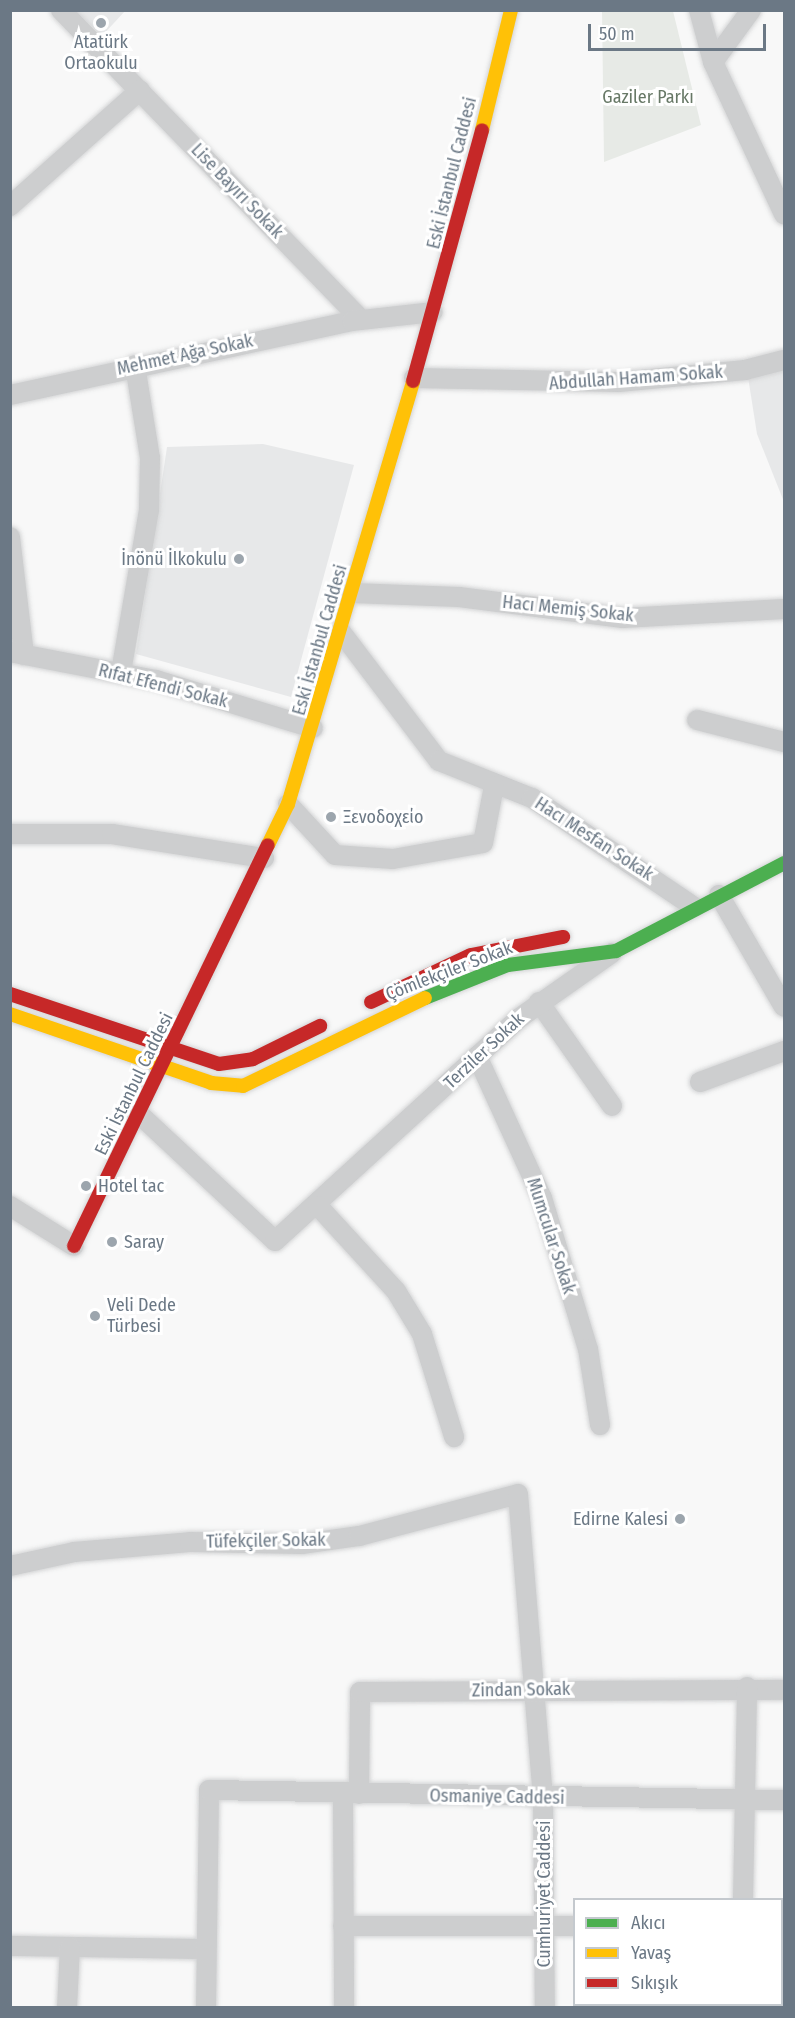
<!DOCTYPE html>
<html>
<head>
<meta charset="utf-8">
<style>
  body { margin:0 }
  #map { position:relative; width:795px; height:2018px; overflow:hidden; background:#f8f8f8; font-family:"Fira Sans Condensed",sans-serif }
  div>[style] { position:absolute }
  .built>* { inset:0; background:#e7e8e9 }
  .green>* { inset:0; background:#e7eae6 }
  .roads { filter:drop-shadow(0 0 2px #d4d5d6) drop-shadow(0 0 2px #d4d5d6) }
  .street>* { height:20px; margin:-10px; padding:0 10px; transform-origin:10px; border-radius:10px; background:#cdcecf }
  .fast>* { height:14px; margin:-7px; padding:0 7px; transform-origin:7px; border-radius:7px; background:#4caf50 }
  .slow>* { height:14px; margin:-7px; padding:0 7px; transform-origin:7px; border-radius:7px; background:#ffc107 }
  .jam>* { height:14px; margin:-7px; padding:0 7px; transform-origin:7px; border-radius:7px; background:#c62828 }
  .dots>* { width:16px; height:16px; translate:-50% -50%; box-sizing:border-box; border:3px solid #fff; border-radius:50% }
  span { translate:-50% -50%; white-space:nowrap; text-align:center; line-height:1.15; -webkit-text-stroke:6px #fff; paint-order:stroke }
  .poi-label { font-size:18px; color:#6b7885 }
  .right { translate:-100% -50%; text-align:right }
  .left { translate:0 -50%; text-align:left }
  .park-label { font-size:18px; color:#677866 }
  .street-label { font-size:18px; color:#6b7885 }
  .frame { position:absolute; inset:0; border:12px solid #6b7885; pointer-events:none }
  .legend { position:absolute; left:573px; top:1898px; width:210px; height:108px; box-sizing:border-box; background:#fff; border:2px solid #c4c9ce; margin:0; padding:8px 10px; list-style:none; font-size:18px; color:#6b7885 }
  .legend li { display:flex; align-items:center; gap:12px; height:30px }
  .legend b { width:30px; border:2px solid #c4c9ce }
  .scale { position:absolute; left:588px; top:24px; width:178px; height:27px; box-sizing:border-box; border:3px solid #6b7885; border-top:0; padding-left:8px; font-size:18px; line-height:21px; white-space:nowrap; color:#6b7885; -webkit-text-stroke:4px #fff; paint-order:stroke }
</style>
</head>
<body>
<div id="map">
  <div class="built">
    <div style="clip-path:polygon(75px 11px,125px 11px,102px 36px)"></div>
    <div style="clip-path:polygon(784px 370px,784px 502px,757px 434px,748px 377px)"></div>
    <div style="clip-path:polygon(263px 444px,354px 465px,291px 697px,136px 654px,167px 447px)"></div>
  </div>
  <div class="green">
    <div style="clip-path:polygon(602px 11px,673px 11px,701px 125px,604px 162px)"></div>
  </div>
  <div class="roads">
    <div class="street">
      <div style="left:61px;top:10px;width:431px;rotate:45.9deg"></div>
      <div style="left:699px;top:10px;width:54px;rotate:74.9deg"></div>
      <div style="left:713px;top:62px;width:168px;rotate:65deg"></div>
      <div style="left:713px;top:62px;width:64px;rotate:-53.8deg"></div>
      <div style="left:10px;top:206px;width:174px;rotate:-41.7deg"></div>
      <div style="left:414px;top:378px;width:205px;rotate:1.1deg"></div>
      <div style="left:619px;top:382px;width:127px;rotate:-5.4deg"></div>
      <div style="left:745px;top:370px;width:40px;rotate:-14.4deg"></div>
      <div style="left:10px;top:395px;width:350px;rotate:-12.2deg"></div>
      <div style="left:352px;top:321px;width:81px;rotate:-6.3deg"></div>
      <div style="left:10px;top:537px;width:119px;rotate:83.2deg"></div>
      <div style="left:352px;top:593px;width:107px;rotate:2.1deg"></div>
      <div style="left:459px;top:597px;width:165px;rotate:7.3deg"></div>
      <div style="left:623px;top:618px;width:161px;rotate:-3.2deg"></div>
      <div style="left:341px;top:632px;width:162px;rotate:52.8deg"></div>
      <div style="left:439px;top:761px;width:100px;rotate:21.7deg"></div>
      <div style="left:532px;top:798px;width:195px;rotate:33.9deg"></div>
      <div style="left:10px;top:652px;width:149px;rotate:10.9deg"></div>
      <div style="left:156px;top:680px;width:164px;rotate:17deg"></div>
      <div style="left:121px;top:672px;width:164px;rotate:-80.2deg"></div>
      <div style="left:149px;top:510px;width:52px;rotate:-88.9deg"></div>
      <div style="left:150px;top:458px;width:94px;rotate:-99.2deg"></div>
      <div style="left:697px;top:720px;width:90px;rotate:14.2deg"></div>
      <div style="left:288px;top:804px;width:69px;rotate:47.3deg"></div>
      <div style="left:335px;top:855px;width:58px;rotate:3.9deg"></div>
      <div style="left:393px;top:859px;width:91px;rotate:-10.1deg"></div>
      <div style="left:483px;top:843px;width:58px;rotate:-79.1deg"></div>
      <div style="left:10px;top:834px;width:102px"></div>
      <div style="left:112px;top:834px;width:154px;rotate:9deg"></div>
      <div style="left:719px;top:895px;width:129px;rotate:59.9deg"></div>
      <div style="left:539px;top:1002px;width:127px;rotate:54.9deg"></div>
      <div style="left:477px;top:1056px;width:156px;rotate:65.4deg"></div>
      <div style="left:542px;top:1198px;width:158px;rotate:73.1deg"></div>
      <div style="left:588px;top:1349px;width:77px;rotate:81deg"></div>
      <div style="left:700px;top:1082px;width:90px;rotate:-20.3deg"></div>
      <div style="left:139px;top:1114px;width:186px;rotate:43deg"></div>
      <div style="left:275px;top:1241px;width:329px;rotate:-42.4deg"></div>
      <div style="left:518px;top:1019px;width:115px;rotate:-35.1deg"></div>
      <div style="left:10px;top:1206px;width:75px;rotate:32deg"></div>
      <div style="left:318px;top:1206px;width:115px;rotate:47.5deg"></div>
      <div style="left:396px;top:1291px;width:50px;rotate:58.8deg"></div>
      <div style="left:422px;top:1334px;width:108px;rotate:72.7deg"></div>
      <div style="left:10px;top:1566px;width:66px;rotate:-12.3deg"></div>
      <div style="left:74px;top:1552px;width:116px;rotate:-4.9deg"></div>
      <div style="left:190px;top:1542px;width:112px;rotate:1deg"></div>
      <div style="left:302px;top:1544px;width:58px;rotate:-8deg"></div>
      <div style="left:359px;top:1536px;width:164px;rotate:-14.8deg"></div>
      <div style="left:518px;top:1494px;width:304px;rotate:85.3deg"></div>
      <div style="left:543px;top:1797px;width:211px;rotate:89.5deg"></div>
      <div style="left:343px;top:1794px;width:214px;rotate:89.7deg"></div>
      <div style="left:359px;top:1794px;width:102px;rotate:-89.4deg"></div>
      <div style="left:360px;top:1692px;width:424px;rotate:-0.3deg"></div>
      <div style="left:743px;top:1900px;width:213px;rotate:-88.9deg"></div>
      <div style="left:343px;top:1926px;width:231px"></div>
      <div style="left:11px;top:1946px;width:194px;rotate:0.9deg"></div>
      <div style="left:67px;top:2008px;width:61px;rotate:-87.2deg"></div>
      <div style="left:206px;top:2008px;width:218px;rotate:-89.2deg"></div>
      <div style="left:209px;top:1790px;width:575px;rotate:1deg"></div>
      <div style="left:737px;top:2008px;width:4px;rotate:-90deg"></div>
    </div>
    <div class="fast">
      <div style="left:425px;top:998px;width:89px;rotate:-21.7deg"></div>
      <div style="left:508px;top:965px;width:109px;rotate:-7.4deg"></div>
      <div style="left:616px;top:951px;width:190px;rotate:-27.6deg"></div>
    </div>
    <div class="slow">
      <div style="left:482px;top:130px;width:123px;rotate:-76.4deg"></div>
      <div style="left:268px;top:845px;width:46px;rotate:-64deg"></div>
      <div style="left:288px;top:804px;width:441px;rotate:-73.5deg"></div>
      <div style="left:10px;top:1014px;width:213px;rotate:18.9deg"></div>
      <div style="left:211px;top:1083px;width:32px;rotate:5deg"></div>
      <div style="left:243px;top:1086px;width:202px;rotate:-25.8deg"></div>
    </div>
    <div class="jam">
      <div style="left:413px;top:381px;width:260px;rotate:-74.6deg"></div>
      <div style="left:10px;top:994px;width:220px;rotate:18.5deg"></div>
      <div style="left:219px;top:1064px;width:34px;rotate:-8deg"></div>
      <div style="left:253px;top:1059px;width:75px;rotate:-26.2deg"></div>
      <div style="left:371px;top:1002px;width:110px;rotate:-25.2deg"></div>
      <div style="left:471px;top:955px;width:94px;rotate:-11.1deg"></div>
      <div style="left:74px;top:1246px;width:445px;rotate:-64.2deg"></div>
    </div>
  </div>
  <div class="dots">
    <div style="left:101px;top:23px;background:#9ca5ad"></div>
    <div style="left:239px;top:559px;background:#9ca5ad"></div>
    <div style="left:331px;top:817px;background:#9ca5ad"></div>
    <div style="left:86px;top:1186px;background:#9ca5ad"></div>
    <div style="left:112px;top:1242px;background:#9ca5ad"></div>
    <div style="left:95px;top:1316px;background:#9ca5ad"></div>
    <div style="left:680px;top:1519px;background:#9ca5ad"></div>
  </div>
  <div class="poi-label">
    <span style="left:101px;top:53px">Atatürk<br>Ortaokulu</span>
    <span class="right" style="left:227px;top:559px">İnönü İlkokulu</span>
    <span class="left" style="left:343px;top:817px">Ξενοδοχείο</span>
    <span class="left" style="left:98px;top:1186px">Hotel tac</span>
    <span class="left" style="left:124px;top:1242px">Saray</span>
    <span class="left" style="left:107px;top:1316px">Veli Dede<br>Türbesi</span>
    <span class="right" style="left:668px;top:1519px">Edirne Kalesi</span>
  </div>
  <div class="park-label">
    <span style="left:648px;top:97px">Gaziler Parkı</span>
  </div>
  <div class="street-label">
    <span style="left:452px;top:173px;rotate:-76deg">Eski İstanbul Caddesi</span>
    <span style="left:237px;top:191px;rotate:46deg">Lise Bayırı Sokak</span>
    <span style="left:185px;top:355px;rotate:-12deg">Mehmet Ağa Sokak</span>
    <span style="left:636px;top:378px;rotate:-4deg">Abdullah Hamam Sokak</span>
    <span style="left:568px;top:609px;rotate:6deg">Hacı Memiş Sokak</span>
    <span style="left:320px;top:640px;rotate:-74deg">Eski İstanbul Caddesi</span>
    <span style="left:163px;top:686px;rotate:14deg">Rıfat Efendi Sokak</span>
    <span style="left:594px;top:839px;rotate:33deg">Hacı Mesfan Sokak</span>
    <span style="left:449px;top:971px;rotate:-21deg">Çömlekçiler Sokak</span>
    <span style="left:484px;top:1051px;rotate:-43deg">Terziler Sokak</span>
    <span style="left:134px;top:1084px;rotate:-64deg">Eski İstanbul Caddesi</span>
    <span style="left:551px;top:1236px;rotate:72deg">Mumcular Sokak</span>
    <span style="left:266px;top:1541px;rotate:-1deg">Tüfekçiler Sokak</span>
    <span style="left:521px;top:1690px;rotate:-1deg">Zindan Sokak</span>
    <span style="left:497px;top:1797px;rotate:1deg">Osmaniye Caddesi</span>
    <span style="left:544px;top:1894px;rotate:-90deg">Cumhuriyet Caddesi</span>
  </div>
  <div class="frame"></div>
  <ul class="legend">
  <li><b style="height:8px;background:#4caf50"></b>Akıcı</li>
  <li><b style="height:8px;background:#ffc107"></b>Yavaş</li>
  <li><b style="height:8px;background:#c62828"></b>Sıkışık</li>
  </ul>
  <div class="scale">50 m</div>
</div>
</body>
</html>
